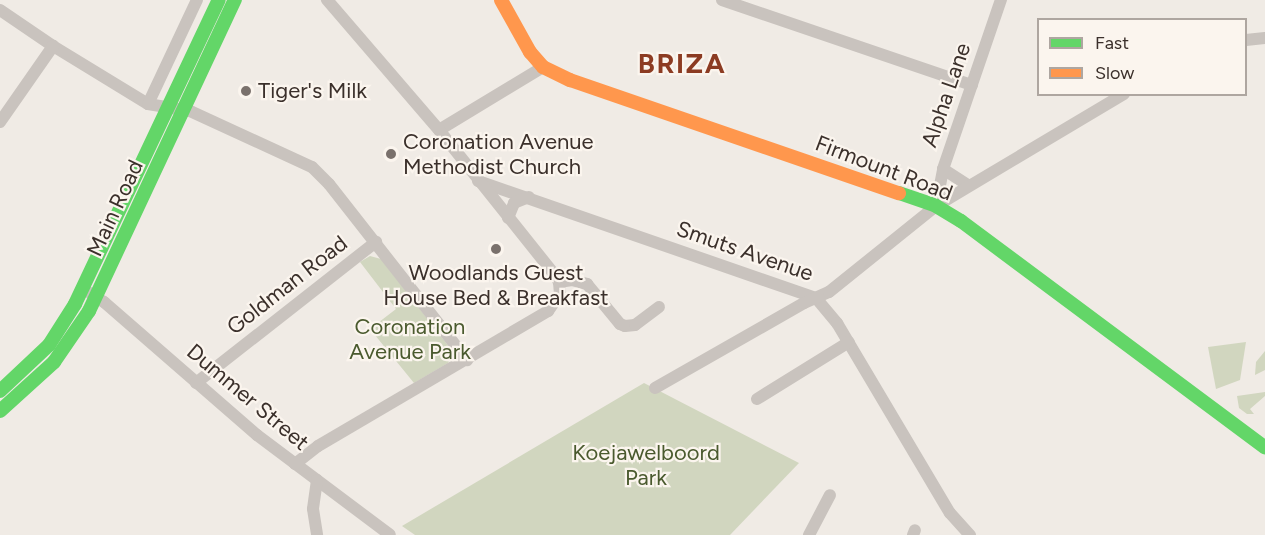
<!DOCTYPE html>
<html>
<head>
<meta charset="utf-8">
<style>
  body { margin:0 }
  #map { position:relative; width:1265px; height:535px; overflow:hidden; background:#f0ebe5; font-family:Figtree,sans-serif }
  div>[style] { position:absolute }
  .green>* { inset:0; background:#d1d6bf }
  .street>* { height:12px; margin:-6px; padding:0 6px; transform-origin:6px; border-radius:6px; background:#c9c3be }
  .fast>* { height:14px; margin:-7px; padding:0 7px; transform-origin:7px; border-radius:7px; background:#63d668 }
  .slow>* { height:14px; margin:-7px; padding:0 7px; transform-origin:7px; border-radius:7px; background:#ff974d }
  .dots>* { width:16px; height:16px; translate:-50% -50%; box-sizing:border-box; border:3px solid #fbf5ee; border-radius:50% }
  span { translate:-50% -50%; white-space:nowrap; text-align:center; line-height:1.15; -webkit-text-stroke:4.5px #fbf5ee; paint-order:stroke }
  .poi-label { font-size:22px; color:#3b302b }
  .left { translate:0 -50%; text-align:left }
  .street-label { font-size:22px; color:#3b302b }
  .park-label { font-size:22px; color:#4a5a2e }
  .district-label { font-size:28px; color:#8c3b22; font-weight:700; letter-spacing:1.5px }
  .legend { position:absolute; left:1037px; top:18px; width:210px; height:78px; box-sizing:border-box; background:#fbf5ee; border:2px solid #aea6a0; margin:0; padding:8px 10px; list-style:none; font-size:18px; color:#3b302b }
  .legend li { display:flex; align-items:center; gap:12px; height:30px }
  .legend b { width:30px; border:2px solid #aea6a0 }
</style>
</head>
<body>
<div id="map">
  <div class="green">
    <div style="clip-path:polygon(370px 256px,381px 259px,450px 348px,451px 356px,448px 363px,414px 383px,370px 329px,396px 309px,360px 262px)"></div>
    <div style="clip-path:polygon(1246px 342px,1240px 380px,1216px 389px,1208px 347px)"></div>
    <div style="clip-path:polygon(1265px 351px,1265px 370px,1255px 375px,1256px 362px)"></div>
    <div style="clip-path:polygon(644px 383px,799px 463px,730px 535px,415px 535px,402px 526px)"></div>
    <div style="clip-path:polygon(1265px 392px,1265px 396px,1250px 409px,1254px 414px,1247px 414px,1239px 408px,1237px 396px)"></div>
  </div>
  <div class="street">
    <div style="left:722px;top:0;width:264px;rotate:18.8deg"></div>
    <div style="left:0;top:10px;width:64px;rotate:34.2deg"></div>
    <div style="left:53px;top:46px;width:111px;rotate:31.4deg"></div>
    <div style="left:148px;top:104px;width:43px;rotate:9.5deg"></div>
    <div style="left:190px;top:111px;width:134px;rotate:24.7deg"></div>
    <div style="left:312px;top:167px;width:24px;rotate:45deg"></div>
    <div style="left:329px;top:184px;width:224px;rotate:51.9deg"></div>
    <div style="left:1246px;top:40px;width:19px;rotate:-6deg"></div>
    <div style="left:148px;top:104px;width:115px;rotate:-64.8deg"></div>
    <div style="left:0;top:122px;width:93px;rotate:-55.1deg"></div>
    <div style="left:439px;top:130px;width:122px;rotate:-31.2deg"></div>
    <div style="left:943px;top:169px;width:30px;rotate:33deg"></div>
    <div style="left:478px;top:181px;width:358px;rotate:19.1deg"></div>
    <div style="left:816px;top:298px;width:33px;rotate:50deg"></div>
    <div style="left:837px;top:323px;width:221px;rotate:59.3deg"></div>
    <div style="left:950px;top:513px;width:30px;rotate:48deg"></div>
    <div style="left:936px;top:206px;width:38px;rotate:-79deg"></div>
    <div style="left:943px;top:169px;width:179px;rotate:-71.1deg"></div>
    <div style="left:508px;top:218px;width:16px;rotate:-68deg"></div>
    <div style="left:514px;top:203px;width:16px;rotate:-22deg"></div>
    <div style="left:559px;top:282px;width:13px;rotate:-9deg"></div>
    <div style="left:572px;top:280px;width:16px;rotate:15deg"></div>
    <div style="left:587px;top:284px;width:52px;rotate:50.5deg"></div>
    <div style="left:620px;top:324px;width:5px;rotate:22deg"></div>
    <div style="left:625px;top:326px;width:10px;rotate:-6deg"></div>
    <div style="left:635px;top:325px;width:30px;rotate:-37deg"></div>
    <div style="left:90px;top:293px;width:17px;rotate:33deg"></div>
    <div style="left:104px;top:302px;width:203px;rotate:41deg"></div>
    <div style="left:257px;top:435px;width:166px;rotate:36.9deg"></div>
    <div style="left:196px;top:383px;width:229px;rotate:-38.1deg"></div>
    <div style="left:655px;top:388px;width:172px;rotate:-29.7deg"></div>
    <div style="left:804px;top:303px;width:27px;rotate:-24deg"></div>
    <div style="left:829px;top:292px;width:137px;rotate:-38.8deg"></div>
    <div style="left:936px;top:206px;width:219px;rotate:-30.8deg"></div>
    <div style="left:757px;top:399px;width:108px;rotate:-31.8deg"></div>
    <div style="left:295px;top:464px;width:29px;rotate:-38deg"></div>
    <div style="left:318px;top:446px;width:267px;rotate:-30.4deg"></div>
    <div style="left:548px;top:311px;width:21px;rotate:-55deg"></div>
    <div style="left:560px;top:294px;width:12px;rotate:-95deg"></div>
    <div style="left:559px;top:282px;width:9px;rotate:-122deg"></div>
    <div style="left:554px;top:274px;width:184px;rotate:-128.6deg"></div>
    <div style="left:439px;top:130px;width:172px;rotate:-130.7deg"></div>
    <div style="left:317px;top:480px;width:29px;rotate:98deg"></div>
    <div style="left:313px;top:509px;width:26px;rotate:81deg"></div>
    <div style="left:809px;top:535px;width:45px;rotate:-62.3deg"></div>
    <div style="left:913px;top:535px;width:5px;rotate:-68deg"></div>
  </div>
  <div class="fast">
    <div style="left:899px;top:193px;width:39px;rotate:19deg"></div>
    <div style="left:936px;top:206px;width:29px;rotate:31deg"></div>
    <div style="left:961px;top:221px;width:379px;rotate:36.7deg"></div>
    <div style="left:0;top:391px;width:67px;rotate:-43.2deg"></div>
    <div style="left:49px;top:345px;width:49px;rotate:-57.6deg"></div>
    <div style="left:75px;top:304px;width:336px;rotate:-64.7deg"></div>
    <div style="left:0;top:411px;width:73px;rotate:-42.2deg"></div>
    <div style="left:54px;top:362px;width:62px;rotate:-55.5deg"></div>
    <div style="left:89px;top:311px;width:344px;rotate:-64.9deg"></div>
  </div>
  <div class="slow">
    <div style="left:501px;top:0;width:60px;rotate:60.9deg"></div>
    <div style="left:530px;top:52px;width:20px;rotate:49deg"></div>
    <div style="left:543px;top:67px;width:30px;rotate:26deg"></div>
    <div style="left:570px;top:80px;width:348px;rotate:19deg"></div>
  </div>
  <div class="dots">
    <div style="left:246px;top:91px;background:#7a716c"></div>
    <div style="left:391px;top:154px;background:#7a716c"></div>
    <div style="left:496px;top:249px;background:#7a716c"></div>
  </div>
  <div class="poi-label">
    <span class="left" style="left:258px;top:91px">Tiger's Milk</span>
    <span class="left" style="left:403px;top:154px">Coronation Avenue<br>Methodist Church</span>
    <span style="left:496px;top:285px">Woodlands Guest<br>House Bed &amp; Breakfast</span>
  </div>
  <div class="street-label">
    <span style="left:946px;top:95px;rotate:-71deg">Alpha Lane</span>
    <span style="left:884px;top:168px;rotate:21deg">Firmount Road</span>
    <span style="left:115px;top:208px;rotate:-65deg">Main Road</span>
    <span style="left:745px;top:251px;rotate:19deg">Smuts Avenue</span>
    <span style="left:287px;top:285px;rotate:-38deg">Goldman Road</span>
    <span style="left:248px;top:397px;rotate:40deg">Dummer Street</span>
  </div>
  <div class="park-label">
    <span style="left:410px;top:339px">Coronation<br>Avenue Park</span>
    <span style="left:646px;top:465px">Koejawelboord<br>Park</span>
  </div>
  <div class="district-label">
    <span style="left:682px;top:63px">BRIZA</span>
  </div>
  <ul class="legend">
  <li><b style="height:8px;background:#63d668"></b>Fast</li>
  <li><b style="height:8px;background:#ff974d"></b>Slow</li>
  </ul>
</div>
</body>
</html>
